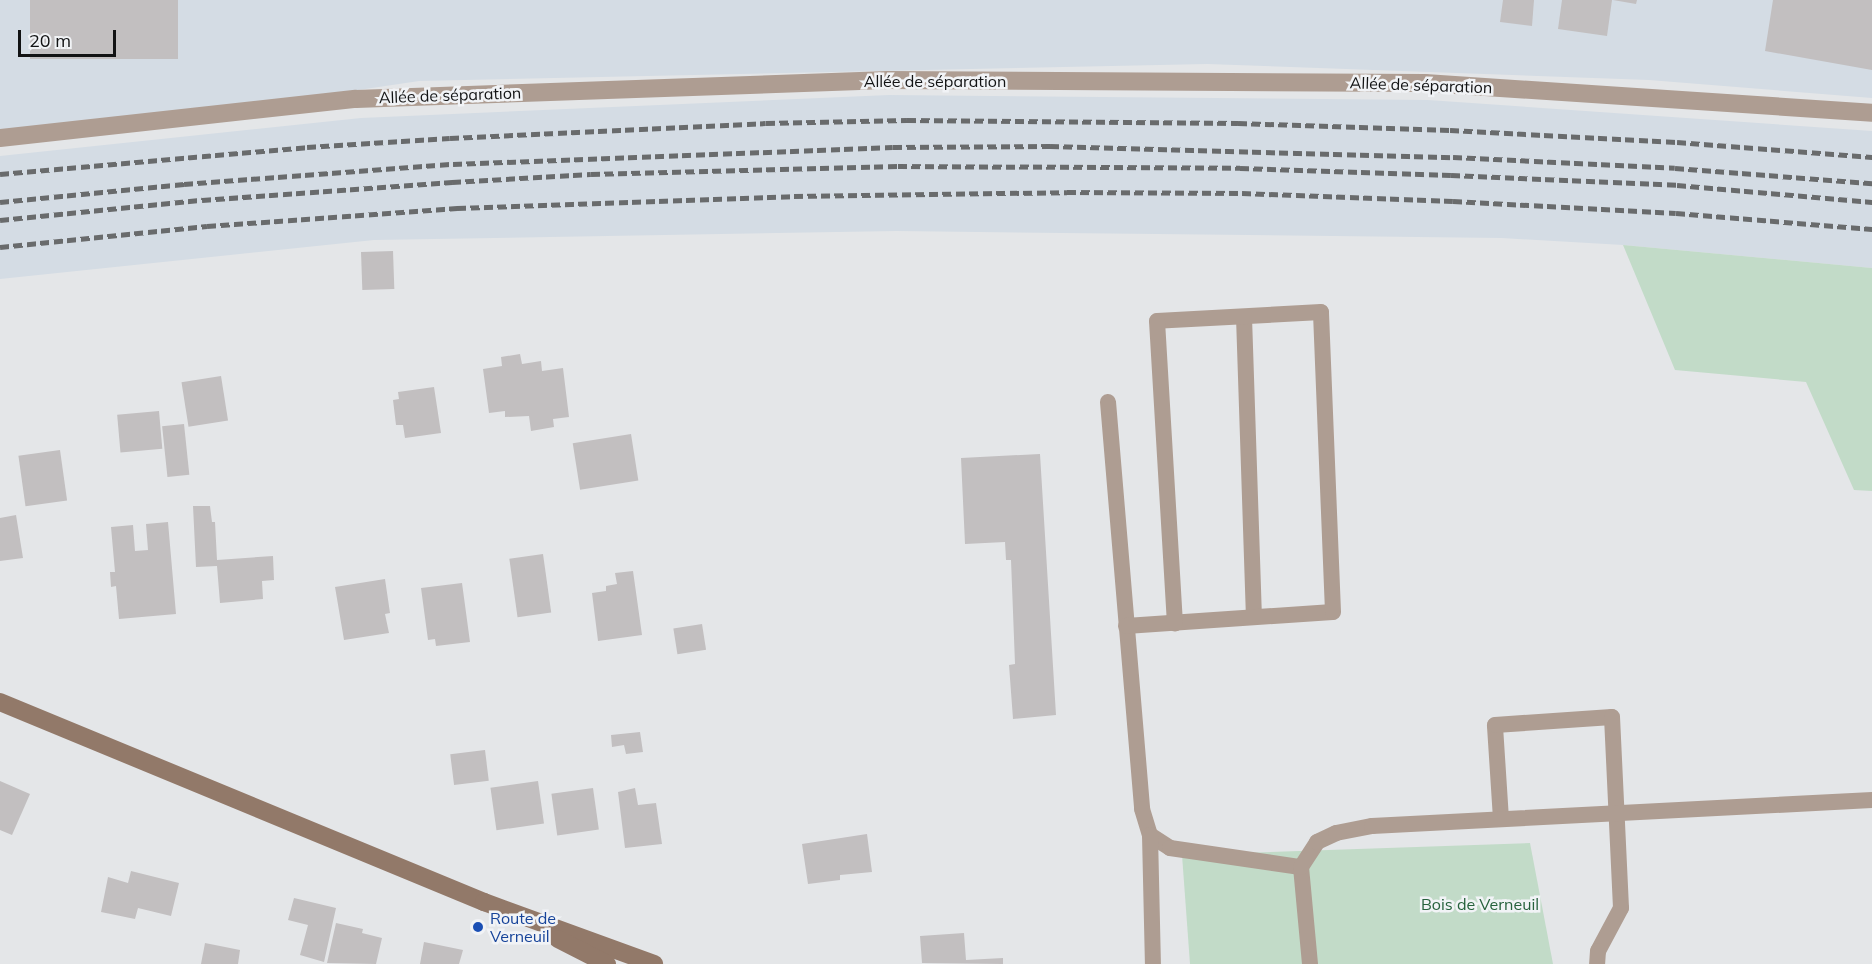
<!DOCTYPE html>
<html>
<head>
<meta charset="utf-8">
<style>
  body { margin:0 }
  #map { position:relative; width:1872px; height:964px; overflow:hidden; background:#e4e6e8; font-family:Mulish,sans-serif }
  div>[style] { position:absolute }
  .built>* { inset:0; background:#d4dce4 }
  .green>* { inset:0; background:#c2dbc8 }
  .building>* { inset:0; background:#c2bfc0; transform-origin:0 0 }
  .service>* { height:16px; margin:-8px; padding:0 8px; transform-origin:8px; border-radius:8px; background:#ae9d92 }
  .minor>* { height:18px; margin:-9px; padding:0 9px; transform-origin:9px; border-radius:9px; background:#ae9d92 }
  .secondary>* { height:18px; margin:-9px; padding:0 9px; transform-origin:9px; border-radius:9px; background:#927969 }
  .rail>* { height:4.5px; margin-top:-2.25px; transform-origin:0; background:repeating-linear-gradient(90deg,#696b6c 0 9px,transparent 0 13.5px) }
  .dots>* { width:16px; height:16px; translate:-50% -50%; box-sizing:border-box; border:3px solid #f1f3f6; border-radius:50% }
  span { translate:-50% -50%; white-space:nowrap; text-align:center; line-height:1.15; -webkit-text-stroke:5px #f1f3f6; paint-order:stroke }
  .street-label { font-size:16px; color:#121314 }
  .park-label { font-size:16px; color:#26613c }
  .transit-label { font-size:16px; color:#164399 }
  .left { translate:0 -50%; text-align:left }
  .scale { position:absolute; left:18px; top:30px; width:98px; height:27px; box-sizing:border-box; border:3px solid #121314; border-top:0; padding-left:8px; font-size:18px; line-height:21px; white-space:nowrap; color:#121314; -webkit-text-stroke:4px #f1f3f6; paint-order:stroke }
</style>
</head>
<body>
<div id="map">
  <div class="built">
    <div style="clip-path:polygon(0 0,1872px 0,1872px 98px,1649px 80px,1207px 64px,419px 81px,0 143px)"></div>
    <div style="clip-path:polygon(889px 95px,1428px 100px,1872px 131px,1872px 268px,1623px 245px,1502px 238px,897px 231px,374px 240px,0 279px,0 156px,361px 118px)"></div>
  </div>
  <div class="green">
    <div style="clip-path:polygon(1623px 245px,1872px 268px,1872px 491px,1854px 490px,1806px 382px,1675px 370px)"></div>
    <div style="clip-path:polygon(1530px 843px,1553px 964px,1190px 964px,1182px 855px)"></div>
  </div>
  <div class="building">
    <div style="left:178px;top:0;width:59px;height:148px;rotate:90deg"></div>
    <div style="clip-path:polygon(1503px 0,1534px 0,1532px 26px,1500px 22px)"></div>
    <div style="clip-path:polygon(1562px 0,1612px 0,1607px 36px,1558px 29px)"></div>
    <div style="clip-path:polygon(1613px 0,1637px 0,1636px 4px)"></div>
    <div style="clip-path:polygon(1773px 0,1872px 0,1872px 70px,1765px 51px)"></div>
    <div style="left:393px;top:251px;width:38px;height:32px;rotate:88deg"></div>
    <div style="clip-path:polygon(520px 354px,522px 364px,541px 361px,542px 371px,563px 368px,569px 417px,553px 419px,554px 427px,531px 431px,529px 416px,505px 417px,505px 411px,489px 413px,483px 369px,502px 366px,501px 357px)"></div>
    <div style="left:221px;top:376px;width:45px;height:40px;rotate:81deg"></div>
    <div style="clip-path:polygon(434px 387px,441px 433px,405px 438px,403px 425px,396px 425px,393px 400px,399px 399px,398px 392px)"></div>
    <div style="left:159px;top:411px;width:38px;height:42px;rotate:85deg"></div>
    <div style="left:184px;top:424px;width:51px;height:22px;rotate:84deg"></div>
    <div style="left:631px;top:434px;width:47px;height:59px;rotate:81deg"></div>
    <div style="left:60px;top:450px;width:51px;height:42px;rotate:82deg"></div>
    <div style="clip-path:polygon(1040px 454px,1056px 715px,1013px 719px,1009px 665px,1015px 664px,1011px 560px,1006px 560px,1005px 542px,965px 544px,961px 458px)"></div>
    <div style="clip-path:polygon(193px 506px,210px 506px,212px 522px,215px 522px,217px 560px,273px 556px,274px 580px,262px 581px,263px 599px,220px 603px,217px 566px,196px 567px)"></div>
    <div style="clip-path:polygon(16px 515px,23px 558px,0 561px,0 518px)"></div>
    <div style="clip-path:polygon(168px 522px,176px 614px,119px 619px,116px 586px,111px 587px,110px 572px,115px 572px,111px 527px,133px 525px,135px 551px,148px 550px,146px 524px)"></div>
    <div style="left:543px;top:554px;width:59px;height:34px;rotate:82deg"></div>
    <div style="clip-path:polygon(633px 571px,642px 635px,598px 641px,592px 593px,606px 591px,606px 586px,617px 584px,615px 573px)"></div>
    <div style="clip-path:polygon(385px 579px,390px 613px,385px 614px,389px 633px,344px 640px,335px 587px)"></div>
    <div style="clip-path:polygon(462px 583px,470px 642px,436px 646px,435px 639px,428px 640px,421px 588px)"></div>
    <div style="left:702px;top:624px;width:26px;height:29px;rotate:81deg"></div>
    <div style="clip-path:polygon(640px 732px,643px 752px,626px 754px,624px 745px,612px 747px,611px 735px)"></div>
    <div style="left:485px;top:750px;width:31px;height:35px;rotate:83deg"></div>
    <div style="clip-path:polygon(0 781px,30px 794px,12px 835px,0 830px)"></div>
    <div style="left:538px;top:781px;width:43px;height:48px;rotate:82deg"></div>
    <div style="left:593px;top:788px;width:42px;height:42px;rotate:82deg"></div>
    <div style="clip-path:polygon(635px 788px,638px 805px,656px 803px,662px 844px,625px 848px,618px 792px)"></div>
    <div style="clip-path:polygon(867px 834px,872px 872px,840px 875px,840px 880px,808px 884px,802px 844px)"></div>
    <div style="clip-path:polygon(131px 871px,179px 883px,171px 916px,138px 908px,135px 919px,101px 912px,108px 877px,128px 883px)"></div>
    <div style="clip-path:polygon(294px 898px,336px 908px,324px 962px,300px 955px,308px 925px,288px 920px)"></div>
    <div style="clip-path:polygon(336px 923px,363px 929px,362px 933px,382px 938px,376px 964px,327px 963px)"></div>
    <div style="clip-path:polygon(964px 933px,966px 960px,1003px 958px,1003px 964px,922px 963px,920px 936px)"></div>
    <div style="clip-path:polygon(424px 942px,463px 950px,459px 964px,420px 964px)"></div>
    <div style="clip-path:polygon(205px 943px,240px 950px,238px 964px,201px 964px)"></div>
  </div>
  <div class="service">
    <div style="left:1244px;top:317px;width:300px;rotate:88.1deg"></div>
    <div style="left:1108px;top:402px;width:408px;rotate:85.2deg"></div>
    <div style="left:1142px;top:809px;width:27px;rotate:73deg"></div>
    <div style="left:1150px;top:835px;width:24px;rotate:33deg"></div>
    <div style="left:1170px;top:848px;width:132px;rotate:8.3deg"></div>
    <div style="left:1126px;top:626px;width:207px;rotate:-3.9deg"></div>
    <div style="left:1333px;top:612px;width:300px;rotate:-92.3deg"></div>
    <div style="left:1321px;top:312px;width:164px;rotate:176.9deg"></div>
    <div style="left:1157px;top:321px;width:303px;rotate:86.6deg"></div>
    <div style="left:1501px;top:819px;width:94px;rotate:-93.7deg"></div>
    <div style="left:1495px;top:725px;width:117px;rotate:-3.9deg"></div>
    <div style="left:1612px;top:717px;width:191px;rotate:87.3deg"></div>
    <div style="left:1621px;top:908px;width:49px;rotate:118.1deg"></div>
    <div style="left:1598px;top:951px;width:13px;rotate:94deg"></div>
    <div style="left:1150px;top:835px;width:129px;rotate:88.7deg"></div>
    <div style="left:1310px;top:964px;width:97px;rotate:-95.3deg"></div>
    <div style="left:1301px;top:867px;width:30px;rotate:-57deg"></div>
    <div style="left:1317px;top:842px;width:21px;rotate:-25deg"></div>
    <div style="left:1336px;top:833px;width:37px;rotate:-11deg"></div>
    <div style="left:1372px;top:826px;width:501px;rotate:-2.98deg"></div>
  </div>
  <div class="minor">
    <div style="left:0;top:138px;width:358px;rotate:-6.3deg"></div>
    <div style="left:356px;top:99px;width:532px;rotate:-2.05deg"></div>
    <div style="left:888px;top:80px;width:537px;rotate:0.32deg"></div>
    <div style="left:1425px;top:83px;width:448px;rotate:3.8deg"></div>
  </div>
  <div class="secondary">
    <div style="left:0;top:702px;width:524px;rotate:22.45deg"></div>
    <div style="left:484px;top:902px;width:181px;rotate:20deg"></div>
    <div style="left:558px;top:939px;width:55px;rotate:27deg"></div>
  </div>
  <div class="rail">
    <div style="left:0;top:174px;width:308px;rotate:-5deg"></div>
    <div style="left:307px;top:147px;width:143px;rotate:-3.6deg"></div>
    <div style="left:450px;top:138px;width:316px;rotate:-2.7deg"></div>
    <div style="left:766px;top:123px;width:141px;rotate:-1.2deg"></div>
    <div style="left:907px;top:120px;width:331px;rotate:0.5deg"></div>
    <div style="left:1238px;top:123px;width:212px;rotate:1.9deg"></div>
    <div style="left:1450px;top:130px;width:227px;rotate:3deg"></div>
    <div style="left:1677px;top:142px;width:196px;rotate:4.4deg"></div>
    <div style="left:0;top:202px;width:185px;rotate:-5.6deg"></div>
    <div style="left:184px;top:184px;width:270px;rotate:-4.3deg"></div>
    <div style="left:453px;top:164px;width:440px;rotate:-2.2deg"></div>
    <div style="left:893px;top:147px;width:157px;rotate:-0.4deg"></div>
    <div style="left:1050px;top:146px;width:403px;rotate:1.6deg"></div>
    <div style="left:1453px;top:157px;width:222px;rotate:2.8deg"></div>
    <div style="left:1675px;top:168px;width:198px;rotate:4.4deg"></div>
    <div style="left:0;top:220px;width:203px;rotate:-5.7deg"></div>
    <div style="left:202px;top:200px;width:251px;rotate:-4.1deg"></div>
    <div style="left:452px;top:182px;width:139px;rotate:-3.3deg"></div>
    <div style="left:591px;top:174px;width:307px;rotate:-1.5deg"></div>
    <div style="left:898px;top:166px;width:342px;rotate:0.3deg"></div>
    <div style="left:1240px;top:168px;width:211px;rotate:1.9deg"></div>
    <div style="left:1451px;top:175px;width:226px;rotate:2.5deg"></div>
    <div style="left:1677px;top:185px;width:196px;rotate:5deg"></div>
    <div style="left:0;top:247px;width:208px;rotate:-5.8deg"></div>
    <div style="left:207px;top:226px;width:251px;rotate:-4.1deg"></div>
    <div style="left:457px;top:208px;width:337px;rotate:-2deg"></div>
    <div style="left:794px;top:196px;width:273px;rotate:-0.8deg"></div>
    <div style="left:1067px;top:192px;width:175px;rotate:0.3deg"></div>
    <div style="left:1242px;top:193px;width:211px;rotate:2.2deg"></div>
    <div style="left:1453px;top:201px;width:223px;rotate:3.1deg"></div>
    <div style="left:1676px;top:213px;width:197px;rotate:4.7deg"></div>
  </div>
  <div class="dots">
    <div style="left:478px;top:927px;background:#1a4fb4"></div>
  </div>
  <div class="street-label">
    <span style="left:935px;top:81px">Allée de séparation</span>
    <span style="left:1421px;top:85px;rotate:2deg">Allée de séparation</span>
    <span style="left:450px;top:95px;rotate:-2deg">Allée de séparation</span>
  </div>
  <div class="park-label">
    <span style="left:1480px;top:904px">Bois de Verneuil</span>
  </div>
  <div class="transit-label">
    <span class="left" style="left:490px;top:927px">Route de<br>Verneuil</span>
  </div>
  <div class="scale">20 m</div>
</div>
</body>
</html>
